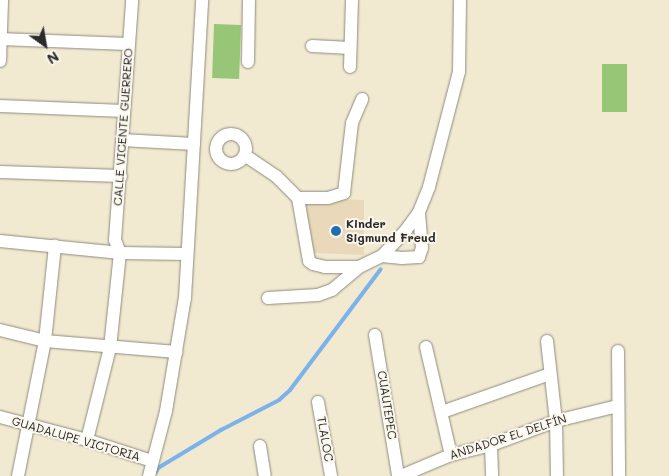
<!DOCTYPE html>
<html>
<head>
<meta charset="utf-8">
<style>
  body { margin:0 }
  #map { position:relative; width:669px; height:476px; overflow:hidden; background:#f1ead1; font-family:Mali,sans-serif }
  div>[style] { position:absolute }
  .built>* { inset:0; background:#e9d9ba }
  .green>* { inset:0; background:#97c776; transform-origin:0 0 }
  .stream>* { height:4px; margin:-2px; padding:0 2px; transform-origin:2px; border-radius:2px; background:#7bb2ea }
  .roads { filter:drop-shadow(0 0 1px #8e8a7e) drop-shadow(0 0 1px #8e8a7e) }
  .minor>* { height:12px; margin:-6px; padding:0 6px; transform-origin:6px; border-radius:6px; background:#fff }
  .minor>.ring { margin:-6px; padding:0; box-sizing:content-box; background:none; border:12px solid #fff; border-radius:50% }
  .dots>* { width:14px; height:14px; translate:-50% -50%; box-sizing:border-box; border:2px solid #fbf7ec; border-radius:50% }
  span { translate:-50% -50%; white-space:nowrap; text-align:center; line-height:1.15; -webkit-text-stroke:4px #fbf7ec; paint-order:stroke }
  .street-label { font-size:12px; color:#2b2b2b }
  .poi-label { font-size:12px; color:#2b2b2b; font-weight:700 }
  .left { translate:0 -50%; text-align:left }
  .north { position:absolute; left:20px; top:20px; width:50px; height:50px; -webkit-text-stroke:4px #fbf7ec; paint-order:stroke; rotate:148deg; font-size:14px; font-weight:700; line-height:20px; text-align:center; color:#2b2b2b }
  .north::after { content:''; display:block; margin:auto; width:18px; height:22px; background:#2b2b2b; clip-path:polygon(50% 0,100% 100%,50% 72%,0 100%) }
</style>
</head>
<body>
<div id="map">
  <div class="built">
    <div style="clip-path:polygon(331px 199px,364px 200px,364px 255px,314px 253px,303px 208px,305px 204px,330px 204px)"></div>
  </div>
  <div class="green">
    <div style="left:214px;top:24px;width:27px;height:54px;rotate:2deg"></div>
    <div style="left:602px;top:64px;width:25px;height:48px"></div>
  </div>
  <div class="stream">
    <div style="left:156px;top:472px;width:4px;rotate:-63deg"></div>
    <div style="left:158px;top:468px;width:74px;rotate:-31.1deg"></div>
    <div style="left:221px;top:430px;width:65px;rotate:-27.3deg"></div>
    <div style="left:279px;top:400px;width:15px;rotate:-42deg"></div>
    <div style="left:290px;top:390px;width:151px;rotate:-53.1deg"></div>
  </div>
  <div class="roads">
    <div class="minor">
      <div style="left:0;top:39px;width:128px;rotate:2.2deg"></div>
      <div style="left:312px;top:46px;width:38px;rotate:3deg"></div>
      <div style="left:0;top:61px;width:61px;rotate:-88.1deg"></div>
      <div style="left:248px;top:62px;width:62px;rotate:-89.1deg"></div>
      <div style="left:350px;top:67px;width:67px;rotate:-88.3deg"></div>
      <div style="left:0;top:106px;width:124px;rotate:2.3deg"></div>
      <div class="ring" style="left:216px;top:134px;width:18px;height:18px"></div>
      <div style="left:122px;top:140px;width:72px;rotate:3.2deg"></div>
      <div style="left:246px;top:156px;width:36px;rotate:34deg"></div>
      <div style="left:276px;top:176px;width:31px;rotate:45deg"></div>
      <div style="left:298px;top:198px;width:64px;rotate:80.1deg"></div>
      <div style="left:309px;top:261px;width:5px;rotate:37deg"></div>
      <div style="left:313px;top:264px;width:12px;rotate:14deg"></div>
      <div style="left:325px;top:267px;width:34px"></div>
      <div style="left:0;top:172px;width:121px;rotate:1.9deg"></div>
      <div style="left:298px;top:198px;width:30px"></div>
      <div style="left:328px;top:198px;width:17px;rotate:-17deg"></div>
      <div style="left:344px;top:193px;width:70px;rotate:-83.5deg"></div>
      <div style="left:352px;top:123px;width:26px;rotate:-67deg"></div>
      <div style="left:0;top:241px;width:121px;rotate:5.7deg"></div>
      <div style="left:120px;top:253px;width:67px;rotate:0.9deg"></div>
      <div style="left:382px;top:256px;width:20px;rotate:6deg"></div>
      <div style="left:402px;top:258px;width:17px;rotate:-3deg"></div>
      <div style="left:419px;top:257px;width:9px;rotate:-72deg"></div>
      <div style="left:422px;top:248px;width:36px;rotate:-95deg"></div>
      <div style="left:268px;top:298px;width:50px;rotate:-3.4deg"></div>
      <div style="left:318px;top:295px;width:15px;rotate:-20deg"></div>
      <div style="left:332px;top:290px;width:35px;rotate:-40deg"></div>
      <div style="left:359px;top:267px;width:25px;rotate:-26deg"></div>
      <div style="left:382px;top:256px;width:35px;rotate:-47deg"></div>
      <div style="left:406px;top:230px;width:22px;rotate:-54deg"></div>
      <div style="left:419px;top:212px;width:27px;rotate:-68deg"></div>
      <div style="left:429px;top:187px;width:119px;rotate:-75.4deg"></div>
      <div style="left:459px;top:72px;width:72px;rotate:-89.2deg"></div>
      <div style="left:0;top:330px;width:46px;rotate:13.7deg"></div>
      <div style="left:45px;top:341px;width:132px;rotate:4.8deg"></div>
      <div style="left:375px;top:335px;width:143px;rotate:80.7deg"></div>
      <div style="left:547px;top:341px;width:81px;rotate:83.6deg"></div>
      <div style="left:556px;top:421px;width:55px;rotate:89deg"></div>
      <div style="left:426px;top:347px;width:111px;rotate:77deg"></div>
      <div style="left:618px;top:351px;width:125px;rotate:89.5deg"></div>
      <div style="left:318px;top:402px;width:75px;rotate:80deg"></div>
      <div style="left:442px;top:412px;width:114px;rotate:-19.4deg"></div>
      <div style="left:0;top:417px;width:90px;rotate:14.8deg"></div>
      <div style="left:87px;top:440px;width:68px;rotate:17.9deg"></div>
      <div style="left:87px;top:440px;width:95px;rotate:-76deg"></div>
      <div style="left:110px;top:348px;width:96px;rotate:-84deg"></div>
      <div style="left:120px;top:253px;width:14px;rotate:-111deg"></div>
      <div style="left:115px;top:240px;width:241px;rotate:-85.9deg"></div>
      <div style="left:491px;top:445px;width:31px;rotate:88deg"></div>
      <div style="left:260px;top:446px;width:30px;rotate:81deg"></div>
      <div style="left:18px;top:476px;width:138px;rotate:-78.7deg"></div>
      <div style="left:45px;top:341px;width:96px;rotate:-84deg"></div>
      <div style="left:149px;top:476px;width:67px;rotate:-75.3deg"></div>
      <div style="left:166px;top:411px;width:115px;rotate:-80.5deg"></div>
      <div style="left:185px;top:298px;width:298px;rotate:-86.7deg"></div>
      <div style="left:401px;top:476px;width:54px;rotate:-22.8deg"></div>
      <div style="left:451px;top:455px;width:41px;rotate:-14deg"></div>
      <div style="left:491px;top:445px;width:69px;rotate:-20.3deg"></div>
      <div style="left:556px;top:421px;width:64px;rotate:-13.6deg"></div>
    </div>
  </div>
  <div class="dots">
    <div style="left:336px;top:231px;background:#1f6fb2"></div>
  </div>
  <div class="street-label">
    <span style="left:123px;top:127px;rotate:-86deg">CALLE VICENTE GUERRERO</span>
    <span style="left:387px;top:405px;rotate:81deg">CUAUTEPEC</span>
    <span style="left:508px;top:437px;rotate:-18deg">ANDADOR EL DELFÍN</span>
    <span style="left:76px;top:439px;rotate:16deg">GUADALUPE VICTORIA</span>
    <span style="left:325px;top:439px;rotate:80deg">TLALOC</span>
  </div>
  <div class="poi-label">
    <span class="left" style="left:346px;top:231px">Kinder<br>Sigmund Freud</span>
  </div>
  <div class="north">N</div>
</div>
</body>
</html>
